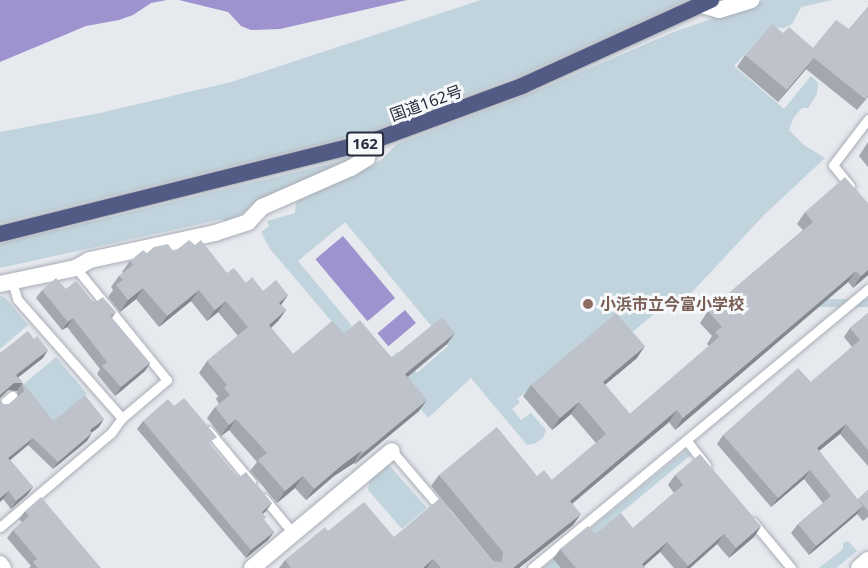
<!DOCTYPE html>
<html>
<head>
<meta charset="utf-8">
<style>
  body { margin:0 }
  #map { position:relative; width:868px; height:568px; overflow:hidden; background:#e6e9ee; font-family:"Noto Sans","Noto Sans JP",sans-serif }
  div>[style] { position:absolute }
  .green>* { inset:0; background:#c1d4dd; transform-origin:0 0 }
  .water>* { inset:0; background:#9e93ce; transform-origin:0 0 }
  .roads { filter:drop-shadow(0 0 2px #a9adb6) drop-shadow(0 0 2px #a9adb6) }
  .service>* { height:9px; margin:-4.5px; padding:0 4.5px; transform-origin:4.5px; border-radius:4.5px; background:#fff }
  .minor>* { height:16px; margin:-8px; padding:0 8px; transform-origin:8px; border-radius:8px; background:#fff }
  .tertiary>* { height:16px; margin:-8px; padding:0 8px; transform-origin:8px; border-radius:8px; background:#fff }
  .trunk>* { height:16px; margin:-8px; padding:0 8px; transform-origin:8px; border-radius:8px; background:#515b84 }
  .wall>* { inset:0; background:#a3a8af }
  .shaded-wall>* { inset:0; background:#85888e }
  .building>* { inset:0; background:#bec3cb }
  .dots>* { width:16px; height:16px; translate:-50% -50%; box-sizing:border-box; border:3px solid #f6f8fa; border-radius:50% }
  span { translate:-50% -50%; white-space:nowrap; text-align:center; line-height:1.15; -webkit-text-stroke:6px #f6f8fa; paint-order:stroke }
  .shield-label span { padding:2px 4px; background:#f6f8fa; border:2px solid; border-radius:4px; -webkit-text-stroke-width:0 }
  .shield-label { font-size:15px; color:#262c3e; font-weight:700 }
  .street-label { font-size:16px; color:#262c3e }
  .education-label { font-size:16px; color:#785e54; font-weight:700 }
  .left { translate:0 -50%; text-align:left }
</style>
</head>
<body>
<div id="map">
  <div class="green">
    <div style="clip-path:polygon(481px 0,687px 0,521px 75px,368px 132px,0 223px,0 132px,100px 113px,231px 82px)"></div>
    <div style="clip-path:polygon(764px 0,832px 0,801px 7px,792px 24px,784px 28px,770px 27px,734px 66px,784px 109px,811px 76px,818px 83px,817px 94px,808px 108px,802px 108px,794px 117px,789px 130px,804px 145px,825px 158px,764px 215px,681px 304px,674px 297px,617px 345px,603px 329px,517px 399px,520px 402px,512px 409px,521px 420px,531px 413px,546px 430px,543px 438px,534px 444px,527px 445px,471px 378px,428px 418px,384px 364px,398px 351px,417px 373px,448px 346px,345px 222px,298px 261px,352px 326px,338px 340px,339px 330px,270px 249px,261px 232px,269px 226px,267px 221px,295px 213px,296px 202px,307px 194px,359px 173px,381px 160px,397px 144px,524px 96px,674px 32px)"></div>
    <div style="clip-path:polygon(349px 159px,225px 222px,223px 219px,0 268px,0 244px)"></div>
    <div style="clip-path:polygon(0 296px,5px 297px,28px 325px,0 349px)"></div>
    <div style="left:868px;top:299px;width:8px;height:224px;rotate:90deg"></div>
    <div style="left:56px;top:357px;width:48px;height:50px;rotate:50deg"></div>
    <div style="clip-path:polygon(686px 450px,691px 455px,599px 531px,565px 568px,543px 568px)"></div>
    <div style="clip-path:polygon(388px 464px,427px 508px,402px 529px,368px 490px,370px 479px)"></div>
    <div style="clip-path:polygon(848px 541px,857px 551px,836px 568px,819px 568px,843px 549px,843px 543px)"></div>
  </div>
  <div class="water">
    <div style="clip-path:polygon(0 0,167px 0,151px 3px,133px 15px,119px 20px,86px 26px,0 62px)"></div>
    <div style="clip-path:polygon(179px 0,407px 0,280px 29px,251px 30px,241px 26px,228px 12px)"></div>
    <div style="left:343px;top:236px;width:81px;height:36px;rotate:50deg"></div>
    <div style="left:405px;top:310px;width:17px;height:36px;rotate:50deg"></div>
  </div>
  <div class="roads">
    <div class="service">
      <div style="left:850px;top:186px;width:27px;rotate:-129deg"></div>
      <div style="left:833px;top:165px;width:58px;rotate:-52.7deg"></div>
      <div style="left:12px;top:281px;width:19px;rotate:74deg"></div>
      <div style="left:17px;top:299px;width:159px;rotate:48.6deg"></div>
      <div style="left:0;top:406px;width:16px;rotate:-40deg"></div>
      <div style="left:209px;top:431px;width:66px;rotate:50.5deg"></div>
      <div style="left:687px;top:441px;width:31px;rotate:52deg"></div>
      <div style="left:392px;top:451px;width:79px;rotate:49.6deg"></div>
      <div style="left:264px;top:498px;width:45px;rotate:50.4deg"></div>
      <div style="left:753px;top:522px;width:60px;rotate:50.4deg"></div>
      <div style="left:0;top:527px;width:145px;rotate:-40.3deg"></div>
      <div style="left:111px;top:433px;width:19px;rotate:-54deg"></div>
      <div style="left:122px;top:418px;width:59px;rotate:-40.2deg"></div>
      <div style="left:167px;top:380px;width:144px;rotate:-129.1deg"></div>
      <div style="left:532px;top:568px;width:437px;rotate:-39.7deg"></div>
    </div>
    <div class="minor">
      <div style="left:702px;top:5px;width:18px;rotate:16deg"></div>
      <div style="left:719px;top:10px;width:34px;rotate:-17deg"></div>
      <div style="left:0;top:284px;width:78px;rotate:-11.9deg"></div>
      <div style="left:76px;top:268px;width:16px;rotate:-30deg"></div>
      <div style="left:90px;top:260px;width:128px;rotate:-12.2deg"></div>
      <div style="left:215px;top:233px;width:35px;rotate:-18deg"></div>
      <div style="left:248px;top:222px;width:21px;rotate:-47deg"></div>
      <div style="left:262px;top:207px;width:97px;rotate:-23.7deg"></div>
      <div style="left:351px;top:168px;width:19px;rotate:-32deg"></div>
      <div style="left:367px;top:158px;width:16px;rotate:-79deg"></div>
      <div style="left:0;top:564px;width:5px;rotate:53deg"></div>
      <div style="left:252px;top:568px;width:182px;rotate:-39.9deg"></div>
    </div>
    <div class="tertiary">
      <div style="left:859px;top:568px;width:12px;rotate:-42deg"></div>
    </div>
    <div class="trunk">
      <div style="left:0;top:234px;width:381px;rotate:-14deg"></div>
      <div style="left:370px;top:142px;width:162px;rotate:-20.2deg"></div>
      <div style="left:522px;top:86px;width:208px;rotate:-24.5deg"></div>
    </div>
  </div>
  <div class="wall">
    <div style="clip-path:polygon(868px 7px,868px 97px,857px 110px,806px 69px,778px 102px,737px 67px,745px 55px,783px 33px,813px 48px,849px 29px)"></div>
    <div style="clip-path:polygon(868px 142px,868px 167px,859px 156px)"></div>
    <div style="clip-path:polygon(868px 203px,868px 275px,853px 288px,848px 282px,675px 430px,669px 422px,572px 504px,573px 525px,519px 568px,279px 568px,285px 560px,328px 531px,394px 537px,493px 561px,431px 486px,439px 475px,537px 476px,552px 480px,596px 443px,571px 414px,552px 430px,523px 396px,531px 385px,637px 358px,605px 385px,630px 414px,709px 346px,707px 344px,712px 336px,700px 323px,708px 311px,803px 230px,797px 224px,805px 212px)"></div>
    <div style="clip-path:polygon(174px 252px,227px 273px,263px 291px,288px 295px,281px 305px,286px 310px,278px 321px,271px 328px,293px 354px,344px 333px,392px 358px,447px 344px,408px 377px,419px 411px,355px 464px,354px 463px,334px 476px,306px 500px,295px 488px,277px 503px,250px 471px,257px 462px,229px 430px,221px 436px,207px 418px,215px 407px,219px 404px,216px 399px,218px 396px,199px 373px,207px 361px,238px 336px,218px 312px,207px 321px,191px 301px,159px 327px,136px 299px,120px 312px,108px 297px,113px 290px,111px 287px,119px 276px,123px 273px,122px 272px,130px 261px,147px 253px)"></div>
    <div style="clip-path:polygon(66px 289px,116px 312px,112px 318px,150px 363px,145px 371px,115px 396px,97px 374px,100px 369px,67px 327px,62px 330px,36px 298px,42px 290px)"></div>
    <div style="clip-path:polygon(868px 313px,868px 466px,840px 434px,819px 451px,857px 500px,868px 490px,868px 517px,863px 521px,857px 514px,809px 555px,791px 533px,798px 524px,823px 503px,804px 479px,771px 507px,717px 444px,723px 435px,811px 382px,852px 347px,844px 337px,850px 328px)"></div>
    <div style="clip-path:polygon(evenodd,0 353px,43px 358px,18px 377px,53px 421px,99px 427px,92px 432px,87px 441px,53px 469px,28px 445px,10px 460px,33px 487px,27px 495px,11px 509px,3px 499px,0 502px,0 353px,8px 390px,17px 391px,18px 396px,9px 404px,3px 404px,0 398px,8px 390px)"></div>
    <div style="clip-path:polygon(143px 421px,210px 445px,238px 478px,272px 503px,263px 514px,264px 520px,274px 532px,268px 540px,246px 558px,137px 429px)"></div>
    <div style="clip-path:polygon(675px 475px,761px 526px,754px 537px,729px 558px,717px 544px,690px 568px,674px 568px,660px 552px,644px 566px,645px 568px,561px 568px,553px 559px,560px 549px,595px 534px,633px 528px,674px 493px,668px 485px)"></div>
    <div style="clip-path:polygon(25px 511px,101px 568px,29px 568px,31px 566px,7px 538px,13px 530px,22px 522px,19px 519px)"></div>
  </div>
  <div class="shaded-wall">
    <div style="clip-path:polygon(814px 58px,806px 69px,778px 102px,787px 90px)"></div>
    <div style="clip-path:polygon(868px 270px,868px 275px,853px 288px,861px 276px)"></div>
    <div style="clip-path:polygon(856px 271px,848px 282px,675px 430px,683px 418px)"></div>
    <div style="clip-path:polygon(143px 288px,136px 299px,120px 312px,128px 300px)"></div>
    <div style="clip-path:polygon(199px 290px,191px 301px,159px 327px,167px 316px)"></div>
    <div style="clip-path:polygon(288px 295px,280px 306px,279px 303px)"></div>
    <div style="clip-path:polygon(226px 301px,218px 312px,207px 321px,215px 310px)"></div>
    <div style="clip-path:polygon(286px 310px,278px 321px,261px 337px,269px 325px)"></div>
    <div style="clip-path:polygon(73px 318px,67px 327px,62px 330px,68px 322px)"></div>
    <div style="clip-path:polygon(455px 333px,447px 344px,397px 385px,405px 374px)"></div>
    <div style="clip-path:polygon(645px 346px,637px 358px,595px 393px,603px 382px)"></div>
    <div style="clip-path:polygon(48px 350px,43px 358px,11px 383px,16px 375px)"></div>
    <div style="clip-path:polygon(150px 363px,145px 371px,115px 396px,121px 387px)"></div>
    <div style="clip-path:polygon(14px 383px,22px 383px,17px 391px,8px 390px,0 398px,0 395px)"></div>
    <div style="clip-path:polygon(427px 400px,419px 411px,355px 464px,363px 453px)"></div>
    <div style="clip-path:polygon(579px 402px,571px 414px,552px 430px,560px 418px)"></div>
    <div style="clip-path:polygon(677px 410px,669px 422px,562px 512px,570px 501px)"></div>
    <div style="clip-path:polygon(104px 419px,99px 427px,85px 438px,90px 430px)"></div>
    <div style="clip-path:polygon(236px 419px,229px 430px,221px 436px,229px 425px)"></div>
    <div style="clip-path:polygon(846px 424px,840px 434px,811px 457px,817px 448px)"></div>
    <div style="clip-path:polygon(92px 433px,87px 441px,53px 469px,58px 462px)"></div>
    <div style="clip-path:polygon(33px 438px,28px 445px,3px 466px,8px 458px)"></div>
    <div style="clip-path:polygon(361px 451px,354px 463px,334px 476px,306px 500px,314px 489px,342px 465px)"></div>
    <div style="clip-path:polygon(810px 470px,804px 479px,771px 507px,778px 498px)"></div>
    <div style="clip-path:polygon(303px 476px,295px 488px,277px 503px,285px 491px)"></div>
    <div style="clip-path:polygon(33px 487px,27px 495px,11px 509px,16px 501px)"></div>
    <div style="clip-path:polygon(9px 491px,3px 499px,0 502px,0 498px)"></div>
    <div style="clip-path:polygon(272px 503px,266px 511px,256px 520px,262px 512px)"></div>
    <div style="clip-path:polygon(863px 506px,856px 515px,809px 555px,816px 546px)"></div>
    <div style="clip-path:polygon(581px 514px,573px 525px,519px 568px,513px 568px)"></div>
    <div style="clip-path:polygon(761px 526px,754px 537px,729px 558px,736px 548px)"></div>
    <div style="clip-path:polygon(274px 532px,268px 540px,246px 558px,251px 550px)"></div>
    <div style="clip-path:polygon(724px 534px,717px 544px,690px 568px,686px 568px)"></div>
    <div style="clip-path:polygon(667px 542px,660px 552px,642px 568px,642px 564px)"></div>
    <div style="clip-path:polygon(433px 559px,427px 568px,423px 568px)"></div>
  </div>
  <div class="building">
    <div style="clip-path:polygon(868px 7px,868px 96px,865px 99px,814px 58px,787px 90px,745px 55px,772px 24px,783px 33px,789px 27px,813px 48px,836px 20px,849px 29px)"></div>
    <div style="clip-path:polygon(845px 177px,868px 203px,868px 270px,861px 276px,856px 271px,683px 418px,677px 410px,570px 501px,581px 514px,513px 568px,441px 568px,433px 559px,423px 568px,291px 568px,285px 560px,325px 527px,328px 531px,364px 502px,394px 537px,440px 498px,493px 561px,502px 562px,503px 552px,439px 475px,497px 427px,537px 476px,544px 470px,552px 480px,606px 434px,579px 402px,560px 418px,531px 385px,616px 313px,645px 346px,603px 382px,630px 414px,719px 337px,715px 332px,722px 327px,708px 311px,813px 222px,805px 212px)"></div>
    <div style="clip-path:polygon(189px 240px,195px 245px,201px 240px,227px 273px,234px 268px,246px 283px,252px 277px,263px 291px,276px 280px,288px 295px,279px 303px,286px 310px,269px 325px,293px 354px,332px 321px,344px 333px,360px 320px,392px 358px,442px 317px,455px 333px,405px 374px,427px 400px,363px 453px,361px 451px,342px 465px,314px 489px,303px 476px,285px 491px,258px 460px,267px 453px,236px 419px,229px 425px,215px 407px,230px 395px,224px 388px,227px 385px,207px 361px,248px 327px,226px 301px,215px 310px,199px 290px,167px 316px,143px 288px,128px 300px,116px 285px,123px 280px,119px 276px,133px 265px,130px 261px,143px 250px,147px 253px,154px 247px,168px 244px,174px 252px)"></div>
    <div style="clip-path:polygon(56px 278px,66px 289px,76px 281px,94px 303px,103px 297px,116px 312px,110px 316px,150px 363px,121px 387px,102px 366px,107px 362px,73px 318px,68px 322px,42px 290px)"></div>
    <div style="clip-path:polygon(868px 313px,868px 450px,846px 424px,817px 448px,863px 506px,816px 546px,798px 524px,831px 496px,810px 470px,778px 498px,723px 435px,798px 368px,811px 382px,860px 340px,850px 328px)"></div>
    <div style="clip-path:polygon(28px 331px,34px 339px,37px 336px,48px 350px,16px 375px,53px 421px,85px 395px,104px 419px,90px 430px,92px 433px,58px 462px,33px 438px,8px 458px,33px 487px,16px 501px,9px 491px,0 498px,0 397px,3px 404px,9px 404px,24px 391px,22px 383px,14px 383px,0 395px,0 353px)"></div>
    <div style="clip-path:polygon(184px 398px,217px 437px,209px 443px,238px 478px,246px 472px,272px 503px,262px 512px,266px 517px,264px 520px,274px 532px,251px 550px,143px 421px,168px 399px,174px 406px)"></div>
    <div style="clip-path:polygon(700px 454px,761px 526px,736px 548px,724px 534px,688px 566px,667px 542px,642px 564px,645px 568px,576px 568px,560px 549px,588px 526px,595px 534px,621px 513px,633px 528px,683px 485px,675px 475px)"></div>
    <div style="clip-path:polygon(868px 490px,868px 511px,858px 499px)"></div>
    <div style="clip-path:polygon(41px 497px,101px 568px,38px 568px,33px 562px,37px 559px,13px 530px,29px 516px,25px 511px)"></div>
  </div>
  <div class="dots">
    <div style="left:588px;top:304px;background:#8d6e63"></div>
  </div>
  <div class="shield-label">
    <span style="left:365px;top:144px">162</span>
  </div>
  <div class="street-label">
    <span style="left:426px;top:103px;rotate:-20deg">国道162号</span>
  </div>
  <div class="education-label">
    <span class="left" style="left:600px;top:304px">小浜市立今富小学校</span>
  </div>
</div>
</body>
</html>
